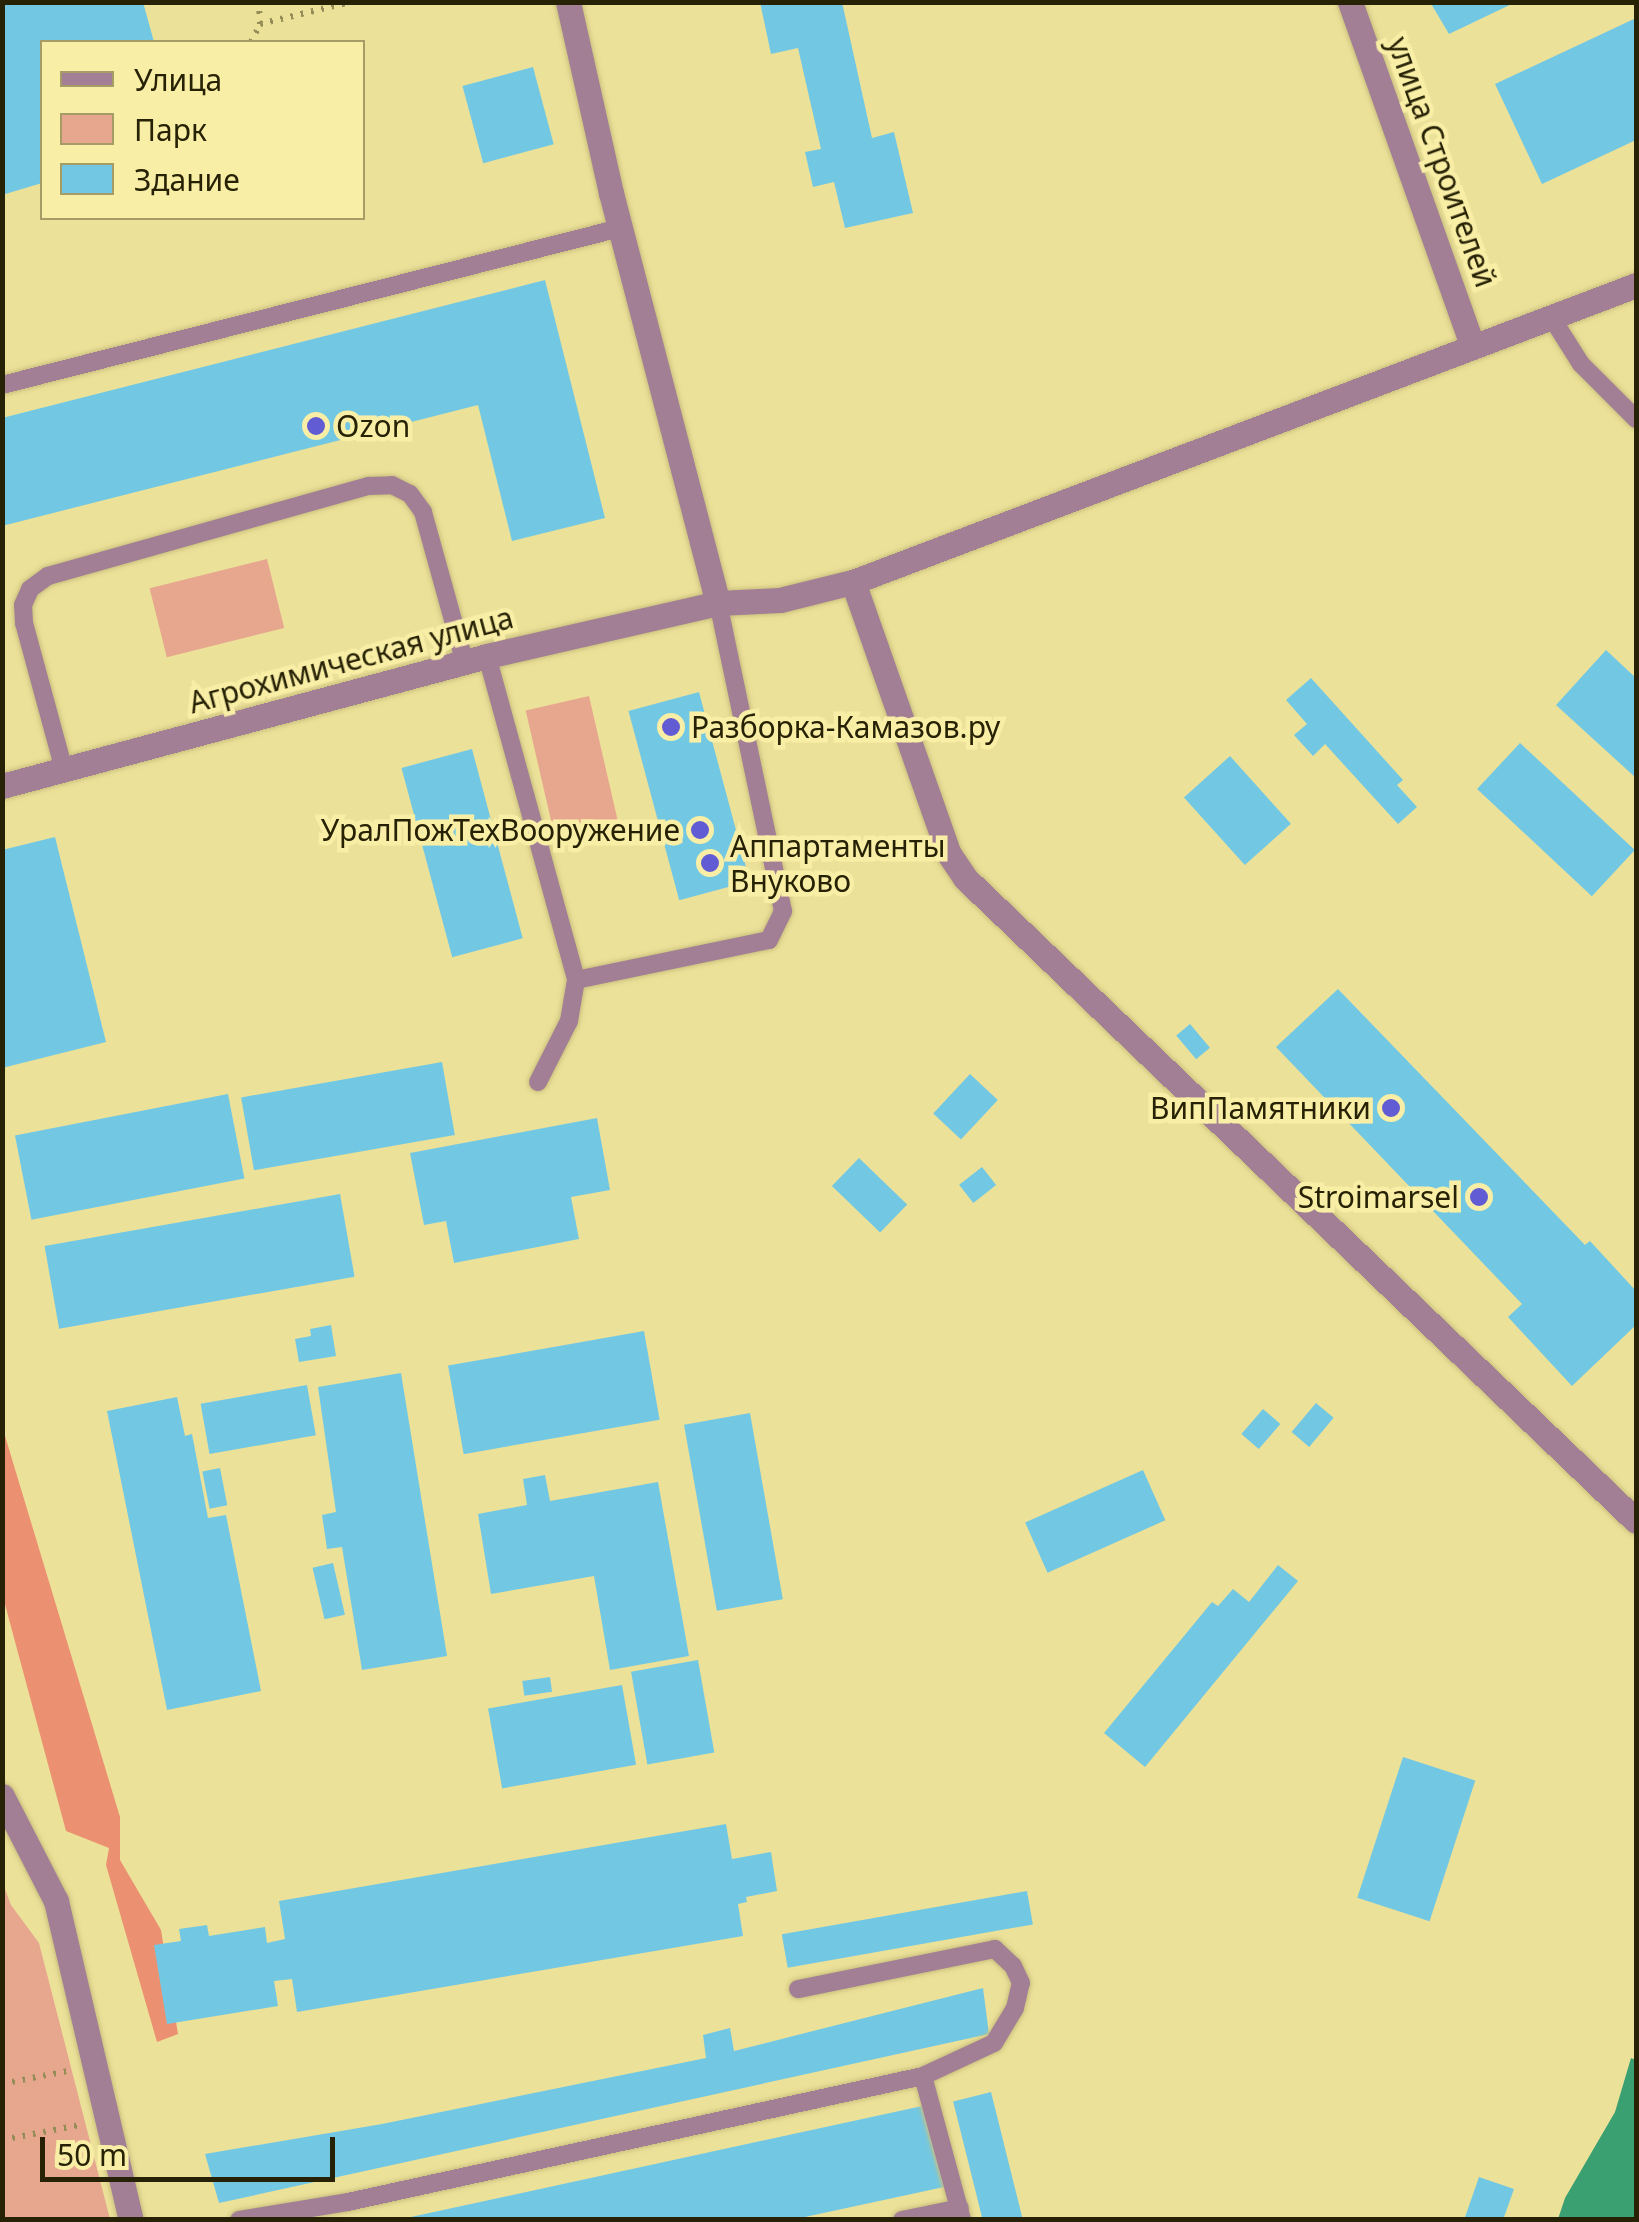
<!DOCTYPE html>
<html>
<head>
<meta charset="utf-8">
<style>
  body { margin:0 }
  #map { position:relative; width:1639px; height:2222px; overflow:hidden; background:#ece199; font-family:"Noto Sans",sans-serif }
  div>[style] { position:absolute }
  .green>* { inset:0; background:#e7a78f; transform-origin:0 0 }
  .forest>* { inset:0; background:#eb9171 }
  .water>* { inset:0; background:#3aa072 }
  .building>* { inset:0; background:#72c8e3; transform-origin:0 0 }
  .path>* { height:6px; margin-top:-3px; transform-origin:0; background:repeating-linear-gradient(90deg,#958d58 0 2.5px,transparent 0 10.5px) }
  .roads { filter:drop-shadow(0 0 2px #c9bf7e) drop-shadow(0 0 2px #c9bf7e) }
  .service>* { height:18px; margin:-9px; padding:0 9px; transform-origin:9px; border-radius:9px; background:#a27f95 }
  .minor>* { height:25px; margin:-12.5px; padding:0 12.5px; transform-origin:12.5px; border-radius:12.5px; background:#a27f95 }
  .dots>* { width:28px; height:28px; translate:-50% -50%; box-sizing:border-box; border:5px solid #f9eea6; border-radius:50% }
  span { translate:-50% -50%; white-space:nowrap; text-align:center; line-height:1.15; -webkit-text-stroke:9px #f9eea6; paint-order:stroke }
  .street-label { font-size:30px; color:#272205 }
  .poi-label { font-size:30px; color:#272205 }
  .left { translate:0 -50%; text-align:left }
  .right { translate:-100% -50%; text-align:right }
  .frame { position:absolute; inset:0; border:5px solid #272205; pointer-events:none }
  .legend { position:absolute; left:40px; top:40px; width:325px; height:180px; box-sizing:border-box; background:#f9eea6; border:2px solid #a59c66; margin:0; padding:12px 18px; list-style:none; font-size:30px; color:#272205 }
  .legend li { display:flex; align-items:center; gap:20px; height:50px }
  .legend b { width:50px; border:2px solid #a59c66 }
  .scale { position:absolute; left:40px; top:2137px; width:295px; height:45px; box-sizing:border-box; border:5px solid #272205; border-top:0; padding-left:12px; font-size:30px; line-height:35px; white-space:nowrap; color:#272205; -webkit-text-stroke:8px #f9eea6; paint-order:stroke }
</style>
</head>
<body>
<div id="map">
  <div class="green">
    <div style="left:267px;top:559px;width:71px;height:121px;rotate:76deg"></div>
    <div style="left:589px;top:696px;width:130px;height:65px;rotate:77deg"></div>
    <div style="clip-path:polygon(2px 1881px,11px 1905px,39px 1943px,110px 2219px,3px 2219px)"></div>
  </div>
  <div class="forest">
    <div style="clip-path:polygon(2px 1426px,120px 1817px,120px 1860px,161px 1930px,178px 2034px,157px 2042px,106px 1865px,109px 1848px,66px 1831px,3px 1597px)"></div>
  </div>
  <div class="water">
    <div style="clip-path:polygon(1631px 2058px,1636px 2060px,1636px 2219px,1558px 2219px,1565px 2198px,1615px 2112px)"></div>
  </div>
  <div class="building">
    <div style="clip-path:polygon(2px 2px,143px 2px,154px 42px,42px 42px,42px 183px,2px 195px)"></div>
    <div style="clip-path:polygon(760px 2px,842px 2px,872px 138px,894px 132px,913px 213px,845px 228px,834px 182px,813px 187px,805px 152px,821px 149px,798px 48px,771px 54px)"></div>
    <div style="clip-path:polygon(1430px 2px,1516px 2px,1449px 34px)"></div>
    <div style="clip-path:polygon(1636px 18px,1636px 140px,1542px 184px,1495px 84px)"></div>
    <div style="left:533px;top:67px;width:80px;height:73px;rotate:75deg"></div>
    <div style="clip-path:polygon(545px 280px,605px 518px,512px 541px,478px 405px,2px 526px,2px 418px)"></div>
    <div style="clip-path:polygon(1606px 650px,1636px 678px,1636px 778px,1556px 705px)"></div>
    <div style="clip-path:polygon(1311px 678px,1403px 780px,1397px 785px,1417px 807px,1398px 824px,1325px 744px,1313px 756px,1294px 735px,1307px 724px,1286px 700px)"></div>
    <div style="left:699px;top:692px;width:196px;height:73px;rotate:75deg"></div>
    <div style="left:1520px;top:743px;width:157px;height:63px;rotate:43deg"></div>
    <div style="left:472px;top:749px;width:196px;height:73px;rotate:75deg"></div>
    <div style="left:1230px;top:756px;width:91px;height:62px;rotate:48deg"></div>
    <div style="clip-path:polygon(55px 837px,106px 1042px,2px 1068px,2px 850px)"></div>
    <div style="clip-path:polygon(1338px 989px,1585px 1245px,1590px 1241px,1636px 1291px,1636px 1325px,1572px 1386px,1508px 1317px,1522px 1304px,1276px 1047px)"></div>
    <div style="left:1190px;top:1024px;width:31px;height:18px;rotate:50deg"></div>
    <div style="left:442px;top:1062px;width:74px;height:204px;rotate:80deg"></div>
    <div style="left:970px;top:1074px;width:38px;height:54px;rotate:43deg"></div>
    <div style="left:228px;top:1094px;width:86px;height:217px;rotate:79deg"></div>
    <div style="clip-path:polygon(597px 1118px,610px 1190px,571px 1197px,579px 1239px,454px 1263px,446px 1221px,424px 1225px,410px 1153px)"></div>
    <div style="left:859px;top:1158px;width:67px;height:39px;rotate:44deg"></div>
    <div style="left:982px;top:1167px;width:23px;height:29px;rotate:52deg"></div>
    <div style="left:340px;top:1194px;width:84px;height:300px;rotate:80deg"></div>
    <div style="clip-path:polygon(331px 1325px,336px 1356px,299px 1362px,295px 1339px,311px 1336px,310px 1329px)"></div>
    <div style="left:644px;top:1331px;width:90px;height:199px;rotate:80deg"></div>
    <div style="clip-path:polygon(401px 1373px,447px 1656px,362px 1670px,342px 1547px,327px 1549px,322px 1515px,336px 1512px,318px 1387px)"></div>
    <div style="left:307px;top:1385px;width:51px;height:108px;rotate:80deg"></div>
    <div style="clip-path:polygon(177px 1397px,185px 1436px,192px 1434px,208px 1518px,226px 1515px,261px 1691px,167px 1710px,107px 1411px)"></div>
    <div style="left:1316px;top:1403px;width:23px;height:38px;rotate:40deg"></div>
    <div style="left:1263px;top:1409px;width:23px;height:33px;rotate:41deg"></div>
    <div style="left:750px;top:1413px;width:189px;height:67px;rotate:80deg"></div>
    <div style="left:220px;top:1468px;width:38px;height:18px;rotate:79deg"></div>
    <div style="left:1143px;top:1470px;width:55px;height:129px;rotate:66deg"></div>
    <div style="clip-path:polygon(545px 1475px,550px 1501px,658px 1482px,689px 1656px,610px 1670px,594px 1576px,491px 1594px,478px 1514px,527px 1505px,523px 1479px)"></div>
    <div style="left:333px;top:1563px;width:53px;height:21px;rotate:77deg"></div>
    <div style="clip-path:polygon(1278px 1565px,1298px 1581px,1145px 1767px,1104px 1733px,1212px 1602px,1218px 1606px,1233px 1589px,1249px 1602px)"></div>
    <div style="left:698px;top:1660px;width:94px;height:68px;rotate:80deg"></div>
    <div style="left:550px;top:1677px;width:15px;height:28px;rotate:82deg"></div>
    <div style="left:622px;top:1685px;width:81px;height:136px;rotate:80deg"></div>
    <div style="left:1403px;top:1757px;width:76px;height:148px;rotate:18deg"></div>
    <div style="clip-path:polygon(726px 1824px,732px 1859px,771px 1852px,777px 1891px,746px 1897px,747px 1902px,738px 1904px,743px 1936px,297px 2012px,292px 1979px,274px 1981px,278px 2006px,167px 2024px,154px 1945px,181px 1941px,179px 1929px,207px 1925px,209px 1936px,265px 1927px,267px 1943px,285px 1939px,279px 1901px)"></div>
    <div style="left:1027px;top:1891px;width:34px;height:249px;rotate:80deg"></div>
    <div style="clip-path:polygon(983px 1988px,989px 2034px,219px 2203px,205px 2154px,382px 2124px,706px 2058px,703px 2035px,730px 2028px,734px 2051px)"></div>
    <div style="left:991px;top:2092px;width:132px;height:39px;rotate:76deg"></div>
    <div style="clip-path:polygon(927px 2105px,944px 2187px,791px 2220px,397px 2220px)"></div>
    <div style="clip-path:polygon(1479px 2177px,1514px 2189px,1503px 2220px,1464px 2220px)"></div>
  </div>
  <div class="path">
    <div style="left:260px;top:24px;width:93px;rotate:-13.7deg"></div>
    <div style="left:251px;top:42px;width:20px;rotate:-63deg"></div>
    <div style="left:260px;top:24px;width:22px;rotate:-93deg"></div>
    <div style="left:2px;top:2084px;width:66px;rotate:-11.3deg"></div>
    <div style="left:2px;top:2140px;width:79px;rotate:-10.9deg"></div>
  </div>
  <div class="roads">
    <div class="service">
      <div style="left:1550px;top:315px;width:58px;rotate:57.7deg"></div>
      <div style="left:1581px;top:364px;width:78px;rotate:45deg"></div>
      <div style="left:2px;top:385px;width:638px;rotate:-14.25deg"></div>
      <div style="left:487px;top:656px;width:336px;rotate:74.6deg"></div>
      <div style="left:576px;top:980px;width:197px;rotate:-11.7deg"></div>
      <div style="left:769px;top:940px;width:32px;rotate:-64deg"></div>
      <div style="left:783px;top:911px;width:315px;rotate:-101.9deg"></div>
      <div style="left:64px;top:770px;width:152px;rotate:-105.2deg"></div>
      <div style="left:24px;top:623px;width:18px;rotate:-93deg"></div>
      <div style="left:23px;top:605px;width:17px;rotate:-66deg"></div>
      <div style="left:30px;top:589px;width:22px;rotate:-36deg"></div>
      <div style="left:48px;top:576px;width:333px;rotate:-15.7deg"></div>
      <div style="left:369px;top:486px;width:23px;rotate:-2deg"></div>
      <div style="left:392px;top:485px;width:20px;rotate:27deg"></div>
      <div style="left:410px;top:494px;width:22px;rotate:54deg"></div>
      <div style="left:423px;top:512px;width:157px;rotate:74.5deg"></div>
      <div style="left:538px;top:1082px;width:68px;rotate:-63.1deg"></div>
      <div style="left:569px;top:1021px;width:42px;rotate:-80.3deg"></div>
      <div style="left:923px;top:2076px;width:149px;rotate:74.8deg"></div>
      <div style="left:239px;top:2220px;width:110px;rotate:-9.4deg"></div>
      <div style="left:348px;top:2202px;width:589px;rotate:-12.36deg"></div>
      <div style="left:923px;top:2076px;width:78px;rotate:-24.9deg"></div>
      <div style="left:994px;top:2043px;width:41px;rotate:-59deg"></div>
      <div style="left:1015px;top:2008px;width:26px;rotate:-77deg"></div>
      <div style="left:1021px;top:1983px;width:19px;rotate:-115deg"></div>
      <div style="left:1013px;top:1966px;width:25px;rotate:-137deg"></div>
      <div style="left:995px;top:1949px;width:201px;rotate:168.5deg"></div>
      <div style="left:902px;top:2220px;width:59px;rotate:-11.7deg"></div>
    </div>
    <div class="minor">
      <div style="left:568px;top:2px;width:196px;rotate:77.3deg"></div>
      <div style="left:611px;top:193px;width:424px;rotate:75.4deg"></div>
      <div style="left:1350px;top:2px;width:363px;rotate:70.4deg"></div>
      <div style="left:853px;top:582px;width:288px;rotate:70.6deg"></div>
      <div style="left:949px;top:854px;width:29px;rotate:56deg"></div>
      <div style="left:965px;top:878px;width:929px;rotate:43.78deg"></div>
      <div style="left:2px;top:786px;width:502px;rotate:-15deg"></div>
      <div style="left:487px;top:656px;width:237px;rotate:-12.9deg"></div>
      <div style="left:718px;top:603px;width:62px;rotate:-2.8deg"></div>
      <div style="left:780px;top:600px;width:75px;rotate:-13.9deg"></div>
      <div style="left:853px;top:582px;width:837px;rotate:-20.77deg"></div>
      <div style="left:2px;top:1796px;width:118px;rotate:62.8deg"></div>
      <div style="left:56px;top:1901px;width:328px;rotate:76.8deg"></div>
    </div>
  </div>
  <div class="dots">
    <div style="left:316px;top:426px;background:#615bd4"></div>
    <div style="left:671px;top:727px;background:#615bd4"></div>
    <div style="left:700px;top:830px;background:#615bd4"></div>
    <div style="left:710px;top:863px;background:#615bd4"></div>
    <div style="left:1391px;top:1108px;background:#615bd4"></div>
    <div style="left:1479px;top:1197px;background:#615bd4"></div>
  </div>
  <div class="street-label">
    <span style="left:1442px;top:162px;rotate:70deg">улица Строителей</span>
    <span style="left:351px;top:660px;rotate:-15deg">Агрохимическая улица</span>
  </div>
  <div class="poi-label">
    <span class="left" style="left:336px;top:426px">Ozon</span>
    <span class="left" style="left:691px;top:727px">Разборка-Камазов.ру</span>
    <span class="right" style="left:680px;top:830px">УралПожТехВооружение</span>
    <span class="left" style="left:730px;top:863px">Аппартаменты<br>Внуково</span>
    <span class="right" style="left:1371px;top:1108px">ВипПамятники</span>
    <span class="right" style="left:1459px;top:1197px">Stroimarsel</span>
  </div>
  <div class="frame"></div>
  <ul class="legend">
  <li><b style="height:12px;background:#a27f95"></b>Улица</li>
  <li><b style="height:28px;background:#e7a78f"></b>Парк</li>
  <li><b style="height:28px;background:#72c8e3"></b>Здание</li>
  </ul>
  <div class="scale">50 m</div>
</div>
</body>
</html>
